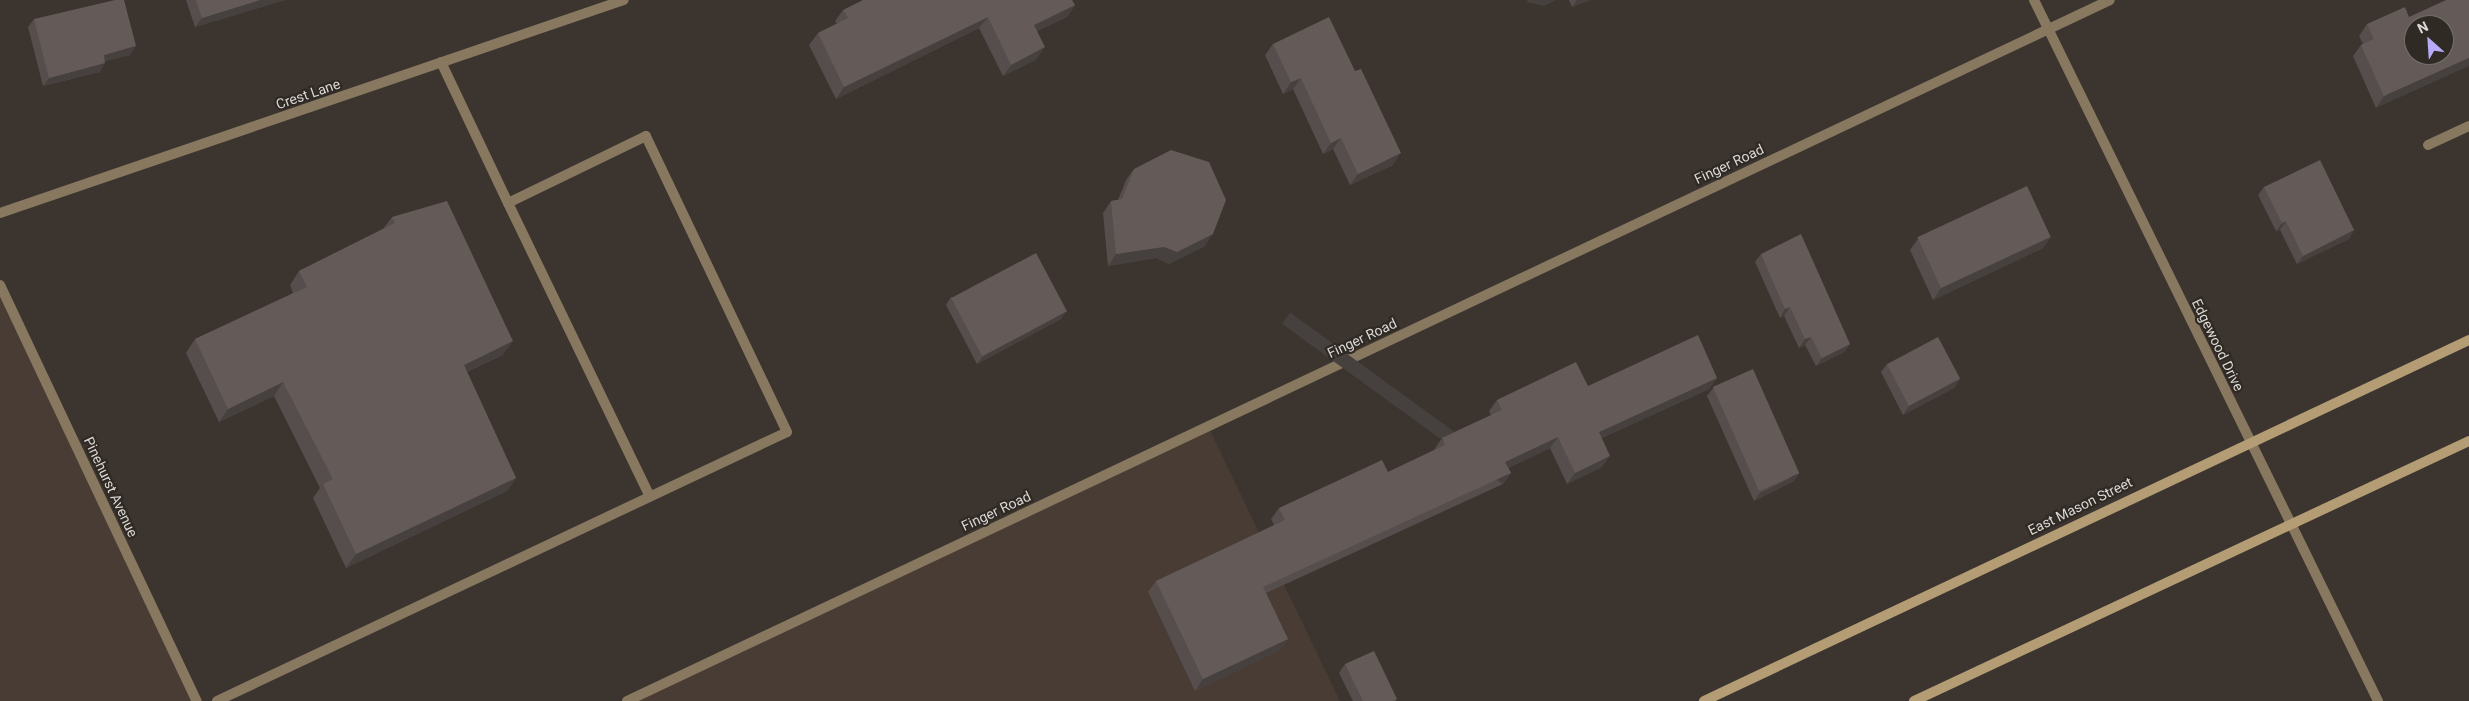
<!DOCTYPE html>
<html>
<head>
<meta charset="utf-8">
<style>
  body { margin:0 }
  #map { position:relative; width:2469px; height:701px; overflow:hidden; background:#3b342f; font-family:Roboto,sans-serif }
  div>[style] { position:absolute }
  .built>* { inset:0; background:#493c34 }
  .lane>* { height:10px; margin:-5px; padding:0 5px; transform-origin:5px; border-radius:5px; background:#87785f }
  .street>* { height:10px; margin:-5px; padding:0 5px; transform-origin:5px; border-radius:5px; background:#87785f }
  .secondary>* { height:10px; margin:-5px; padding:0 5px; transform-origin:5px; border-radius:5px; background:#b49d75 }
  .wall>* { inset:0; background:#564e4d }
  .shaded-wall>* { inset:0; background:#46403e; transform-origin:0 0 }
  .building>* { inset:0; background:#645b59; transform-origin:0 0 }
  span { translate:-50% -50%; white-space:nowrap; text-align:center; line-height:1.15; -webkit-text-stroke:4.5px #302a25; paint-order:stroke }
  .street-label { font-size:14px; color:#dcd8d5 }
  .north { position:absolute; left:2404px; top:15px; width:50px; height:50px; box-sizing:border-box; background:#302a25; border:1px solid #75706b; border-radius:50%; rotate:334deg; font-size:14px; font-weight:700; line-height:20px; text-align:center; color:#dcd8d5 }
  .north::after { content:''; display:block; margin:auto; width:18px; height:22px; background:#b7abf8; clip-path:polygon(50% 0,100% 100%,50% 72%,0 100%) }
</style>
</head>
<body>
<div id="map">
  <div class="built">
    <div style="clip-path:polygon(0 285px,197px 701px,0 701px)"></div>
    <div style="clip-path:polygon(1208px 426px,1340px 701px,627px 701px)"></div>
  </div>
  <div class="lane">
    <div style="left:2428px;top:145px;width:45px;rotate:-24.9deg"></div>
    <div style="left:508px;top:203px;width:326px;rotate:64.2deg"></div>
    <div style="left:217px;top:701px;width:630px;rotate:-25.26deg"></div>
    <div style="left:787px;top:432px;width:328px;rotate:-115.5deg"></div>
    <div style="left:646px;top:136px;width:153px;rotate:154.1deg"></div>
    <div style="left:508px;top:203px;width:156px;rotate:-115.4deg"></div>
  </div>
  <div class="street">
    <div style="left:2034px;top:0;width:781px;rotate:63.86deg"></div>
    <div style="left:0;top:213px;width:659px;rotate:-18.85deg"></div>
    <div style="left:0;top:285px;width:460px;rotate:64.7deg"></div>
    <div style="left:627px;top:701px;width:1640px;rotate:-25.3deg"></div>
  </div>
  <div class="secondary">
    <div style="left:1704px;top:701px;width:846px;rotate:-25.26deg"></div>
    <div style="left:1914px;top:701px;width:613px;rotate:-25.1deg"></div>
  </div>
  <div class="wall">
    <div style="clip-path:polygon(186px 0,285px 0,195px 27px)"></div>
    <div style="clip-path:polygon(1569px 0,1590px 0,1572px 7px)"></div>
    <div style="clip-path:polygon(2469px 0,2376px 108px,2353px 56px,2361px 45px,2363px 44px,2359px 36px,2367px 24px,2409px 17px)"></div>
    <div style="clip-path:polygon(1075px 5px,1067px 17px,1037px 31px,1037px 59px,1003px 76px,979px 28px,836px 99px,809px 45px,818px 33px,837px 24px,835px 21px,843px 10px)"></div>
    <div style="clip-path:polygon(34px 19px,130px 55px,105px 61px,100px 72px,43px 86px,28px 27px)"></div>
    <div style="clip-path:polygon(1273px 44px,1393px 165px,1350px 185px,1333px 149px,1323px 154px,1293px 89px,1283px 94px,1265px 55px)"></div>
    <div style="clip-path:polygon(1134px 169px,1205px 246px,1169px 264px,1156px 258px,1108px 266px,1103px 213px,1111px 201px,1118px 200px,1126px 180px)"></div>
    <div style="clip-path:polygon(2264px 187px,2354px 230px,2349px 239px,2297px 264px,2280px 230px,2276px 231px,2258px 195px)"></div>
    <div style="clip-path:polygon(392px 217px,503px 355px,467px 372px,516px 478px,507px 491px,346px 568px,313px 498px,320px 488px,274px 396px,219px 422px,186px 353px,195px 339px,293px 293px,290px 285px,299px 271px,383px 229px)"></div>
    <div style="clip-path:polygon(2051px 237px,2043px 248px,1933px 300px,1910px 250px,1918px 239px)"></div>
    <div style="clip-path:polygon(1761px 254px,1850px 344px,1844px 352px,1816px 366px,1805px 345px,1799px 348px,1784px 316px,1780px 318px,1755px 262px)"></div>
    <div style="clip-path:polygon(951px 297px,1061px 319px,977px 364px,946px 305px)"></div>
    <div style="clip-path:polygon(1887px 364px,1960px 379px,1954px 388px,1903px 415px,1881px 372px)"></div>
    <div style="clip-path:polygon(1717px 378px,1709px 389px,1602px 438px,1602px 467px,1567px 484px,1550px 448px,1508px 468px,1511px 473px,1503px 484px,1266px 593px,1288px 639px,1280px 650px,1195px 691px,1148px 592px,1156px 581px,1274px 525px,1271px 519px,1279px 508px,1388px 472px,1434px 450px,1442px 438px,1491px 415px,1489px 411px,1497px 400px,1588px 386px)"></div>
    <div style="clip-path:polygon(1713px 388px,1794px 481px,1754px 501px,1707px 396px)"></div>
    <div style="clip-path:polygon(1345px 664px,1397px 699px,1395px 701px,1353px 701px,1339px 673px)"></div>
  </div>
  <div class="shaded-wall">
    <div style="clip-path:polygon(260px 0,285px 0,195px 27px,202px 18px)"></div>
    <div style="clip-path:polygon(1528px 0,1556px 0,1544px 6px,1526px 2px)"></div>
    <div style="clip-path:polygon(1577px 0,1590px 0,1572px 7px)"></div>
    <div style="clip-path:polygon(1075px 5px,1067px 17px,1026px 36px,1034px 25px)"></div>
    <div style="clip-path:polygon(988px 17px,979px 28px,836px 99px,844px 87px)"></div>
    <div style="clip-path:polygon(136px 46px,130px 55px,98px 63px,104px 55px)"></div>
    <div style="clip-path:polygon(1045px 47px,1037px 59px,1003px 76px,1011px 65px)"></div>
    <div style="clip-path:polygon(2469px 58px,2469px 66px,2376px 108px,2384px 96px)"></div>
    <div style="clip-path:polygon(105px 63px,100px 72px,43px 86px,49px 78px)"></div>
    <div style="clip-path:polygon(1301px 78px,1293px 89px,1283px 94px,1291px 82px)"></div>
    <div style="clip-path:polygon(1341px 138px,1333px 149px,1323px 154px,1331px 143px)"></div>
    <div style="clip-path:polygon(1401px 153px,1393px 165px,1350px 185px,1358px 174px)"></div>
    <div style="clip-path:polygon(2286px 221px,2280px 230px,2276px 231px,2282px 223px)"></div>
    <div style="clip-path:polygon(2354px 230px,2349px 239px,2297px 264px,2303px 256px)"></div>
    <div style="clip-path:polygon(1213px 234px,1205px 246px,1169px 264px,1156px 258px,1108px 266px,1116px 254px)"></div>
    <div style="clip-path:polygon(2051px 237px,2043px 248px,1933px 300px,1941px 288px)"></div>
    <div style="clip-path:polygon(1790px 307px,1784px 316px,1780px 318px,1785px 309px)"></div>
    <div style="clip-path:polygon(1067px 311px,1061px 319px,977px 364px,983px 356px)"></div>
    <div style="clip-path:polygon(1811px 337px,1805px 345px,1799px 348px,1805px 339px)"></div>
    <div style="clip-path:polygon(513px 341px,503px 355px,454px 378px,464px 365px)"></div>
    <div style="clip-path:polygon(1850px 344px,1844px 352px,1816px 366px,1822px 358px)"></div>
    <div style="clip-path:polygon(1717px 378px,1709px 389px,1591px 443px,1599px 432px)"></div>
    <div style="clip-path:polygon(1960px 379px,1954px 388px,1903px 415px,1909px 406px)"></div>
    <div style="clip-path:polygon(283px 382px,274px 396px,219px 422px,228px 409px)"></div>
    <div style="clip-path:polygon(1558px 437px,1550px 448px,1497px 473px,1505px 462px)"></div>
    <div style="clip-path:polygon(1610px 456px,1602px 467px,1567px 484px,1575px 473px)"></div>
    <div style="left:1511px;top:473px;width:14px;height:273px;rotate:126deg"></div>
    <div style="clip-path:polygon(1800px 473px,1794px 481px,1754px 501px,1760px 493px)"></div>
    <div style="clip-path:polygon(516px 478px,507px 491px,346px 568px,356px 554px)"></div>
    <div style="clip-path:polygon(1288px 639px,1280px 650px,1195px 691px,1203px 679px)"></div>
  </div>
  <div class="building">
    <div style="clip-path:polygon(115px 0,124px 0,136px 46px,104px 55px,105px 63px,49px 78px,34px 19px)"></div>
    <div style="clip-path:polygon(196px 0,260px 0,202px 18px)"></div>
    <div style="clip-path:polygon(863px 0,1072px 0,1075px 5px,1034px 25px,1045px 47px,1011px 65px,988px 17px,844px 87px,818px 33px,848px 18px,843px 10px)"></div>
    <div style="clip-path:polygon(evenodd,2446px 0,2469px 0,2469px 58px,2384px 96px,2361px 45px,2374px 39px,2367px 24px,2405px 7px,2409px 17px,2446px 0,2414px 25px,2444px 25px,2444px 55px,2414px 55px,2414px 25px)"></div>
    <div style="clip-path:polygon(1329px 17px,1355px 71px,1361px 69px,1401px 153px,1358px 174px,1341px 138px,1331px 143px,1301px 78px,1291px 82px,1273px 44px)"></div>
    <div style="clip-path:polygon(1171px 150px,1209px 162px,1226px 200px,1213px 234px,1177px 252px,1164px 247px,1116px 254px,1111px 201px,1122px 199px,1134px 169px)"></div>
    <div style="clip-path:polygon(2320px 160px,2354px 230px,2303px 256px,2286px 221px,2282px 223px,2264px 187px)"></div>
    <div style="left:2027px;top:186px;width:56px;height:121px;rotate:65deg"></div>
    <div style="clip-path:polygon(447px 201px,513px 341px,464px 365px,516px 478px,356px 554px,323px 484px,333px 479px,283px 382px,228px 409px,195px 339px,307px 287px,299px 271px,395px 223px,392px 217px)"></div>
    <div style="clip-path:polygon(1801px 234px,1850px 344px,1822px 358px,1811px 337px,1805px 339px,1790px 307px,1785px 309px,1761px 254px)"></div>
    <div style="left:1036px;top:253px;width:66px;height:96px;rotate:62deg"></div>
    <div style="clip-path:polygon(1698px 335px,1717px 378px,1599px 432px,1610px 456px,1575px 473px,1558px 437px,1505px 462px,1511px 473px,1263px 587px,1288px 639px,1203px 679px,1156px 581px,1285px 520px,1279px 508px,1382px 460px,1388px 472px,1445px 445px,1442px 438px,1502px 410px,1497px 400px,1576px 362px,1588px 386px)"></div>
    <div style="left:1938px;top:337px;width:47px;height:58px;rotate:62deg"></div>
    <div style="left:1753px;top:369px;width:114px;height:44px;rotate:66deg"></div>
    <div style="clip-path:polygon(1374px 651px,1397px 699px,1392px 701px,1363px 701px,1345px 664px)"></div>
  </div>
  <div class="street-label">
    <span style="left:308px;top:94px;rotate:-19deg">Crest Lane</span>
    <span style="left:1729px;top:164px;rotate:-25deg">Finger Road</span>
    <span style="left:1362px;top:338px;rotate:-25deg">Finger Road</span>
    <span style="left:2218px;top:345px;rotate:64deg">Edgewood Drive</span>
    <span style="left:111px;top:487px;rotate:65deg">Pinehurst Avenue</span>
    <span style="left:2080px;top:506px;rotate:-26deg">East Mason Street</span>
    <span style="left:996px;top:511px;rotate:-25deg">Finger Road</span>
  </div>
  <div class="north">N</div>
</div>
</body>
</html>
